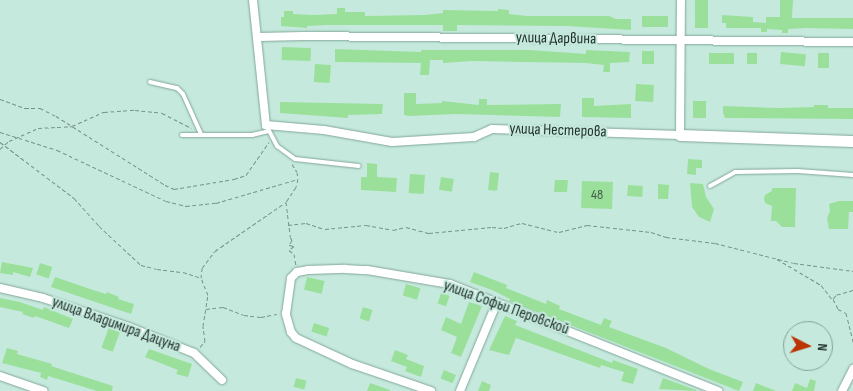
<!DOCTYPE html>
<html>
<head>
<meta charset="utf-8">
<style>
  body { margin:0 }
  #map { position:relative; width:853px; height:391px; overflow:hidden; background:#c5eadd; font-family:"Sofia Sans Condensed",sans-serif }
  div>[style] { position:absolute }
  .building>* { inset:0; background:#9ae09b; transform-origin:0 0 }
  .path>* { height:1px; margin-top:-0.5px; transform-origin:0; background:repeating-linear-gradient(90deg,#789289 0 4px,transparent 0 6.5px) }
  .roads { filter:drop-shadow(0 0 1px #83a69a) drop-shadow(0 0 1px #83a69a) }
  .lane>* { height:4px; margin:-2px; padding:0 2px; transform-origin:2px; border-radius:2px; background:#fff }
  .street>* { height:8px; margin:-4px; padding:0 4px; transform-origin:4px; border-radius:4px; background:#fff }
  .secondary>* { height:11px; margin:-5.5px; padding:0 5.5px; transform-origin:5.5px; border-radius:5.5px; background:#fff }
  span { translate:-50% -50%; white-space:nowrap; text-align:center; line-height:1.15; -webkit-text-stroke:4px #c5eadd; paint-order:stroke }
  .number-label { font-size:14px; color:#425e49 }
  .number-label span { -webkit-text-stroke-width:0 }
  .street-label { font-size:16px; color:#25332e }
  .north { position:absolute; left:783px; top:321px; width:50px; height:50px; box-sizing:border-box; background:#c5eadd; border:1px solid #85a197; border-radius:50%; rotate:95deg; font-size:14px; font-weight:700; line-height:20px; text-align:center; color:#25332e }
  .north::after { content:''; display:block; margin:auto; width:18px; height:22px; background:#bc3304; clip-path:polygon(50% 0,100% 100%,50% 72%,0 100%) }
</style>
</head>
<body>
<div id="map">
  <div class="building">
    <div style="left:695px;top:0;width:13px;height:28px"></div>
    <div style="clip-path:polygon(780px 0,793px 0,792px 18px,853px 18px,853px 29px,807px 28px,788px 29px,788px 33px,782px 33px,782px 30px,767px 29px,767px 32px,761px 32px,761px 28px,726px 28px,726px 23px,722px 23px,722px 15px,753px 17px,753px 22px,766px 23px,766px 17px,780px 17px)"></div>
    <div style="clip-path:polygon(337px 8px,345px 8px,345px 12px,365px 12px,365px 16px,425px 15px,443px 13px,443px 10px,498px 11px,498px 9px,509px 10px,509px 14px,527px 16px,609px 16px,616px 19px,631px 19px,631px 30px,567px 26px,457px 25px,457px 31px,443px 31px,443px 25px,328px 25px,307px 26px,307px 28px,281px 26px,281px 17px,284px 17px,284px 11px,293px 11px,293px 14px,314px 15px,337px 14px)"></div>
    <div style="left:642px;top:16px;width:26px;height:11px"></div>
    <div style="left:282px;top:47px;width:29px;height:13px;rotate:2deg"></div>
    <div style="clip-path:polygon(335px 49px,421px 52px,421px 50px,530px 50px,586px 54px,586px 50px,630px 52px,629px 62px,610px 63px,610px 72px,603px 72px,604px 65px,586px 63px,472px 61px,443px 63px,443px 60px,430px 60px,429px 75px,420px 75px,421px 63px,335px 62px)"></div>
    <div style="left:642px;top:51px;width:12px;height:13px"></div>
    <div style="left:781px;top:52px;width:25px;height:12px;rotate:5deg"></div>
    <div style="left:709px;top:53px;width:25px;height:11px"></div>
    <div style="left:747px;top:53px;width:10px;height:11px"></div>
    <div style="left:818px;top:53px;width:11px;height:15px"></div>
    <div style="left:315px;top:64px;width:16px;height:18px;rotate:4deg"></div>
    <div style="left:636px;top:84px;width:18px;height:17px;rotate:3deg"></div>
    <div style="clip-path:polygon(404px 93px,416px 93px,416px 104px,442px 103px,442px 101px,479px 105px,479px 99px,487px 99px,487px 105px,561px 104px,560px 117px,455px 114px,409px 116px,404px 115px)"></div>
    <div style="clip-path:polygon(582px 98px,594px 98px,594px 106px,631px 104px,631px 118px,582px 117px)"></div>
    <div style="left:693px;top:101px;width:13px;height:17px"></div>
    <div style="clip-path:polygon(280px 102px,383px 104px,382px 114px,348px 115px,348px 118px,280px 113px)"></div>
    <div style="clip-path:polygon(814px 105px,828px 105px,828px 108px,853px 108px,853px 119px,725px 118px,723px 113px,723px 106px,779px 108px,814px 107px)"></div>
    <div style="clip-path:polygon(688px 159px,702px 160px,702px 168px,696px 168px,696px 175px,687px 174px)"></div>
    <div style="clip-path:polygon(367px 163px,377px 164px,377px 177px,397px 178px,396px 192px,361px 190px,361px 177px,367px 177px)"></div>
    <div style="left:490px;top:172px;width:9px;height:18px;rotate:6deg"></div>
    <div style="left:410px;top:174px;width:15px;height:19px;rotate:4deg"></div>
    <div style="left:441px;top:177px;width:13px;height:13px;rotate:9deg"></div>
    <div style="clip-path:polygon(555px 180px,568px 180px,567px 192px,554px 192px)"></div>
    <div style="left:582px;top:181px;width:31px;height:27px;rotate:2deg"></div>
    <div style="clip-path:polygon(690px 183px,703px 184px,706px 197px,714px 209px,710px 222px,699px 217px,692px 207px)"></div>
    <div style="clip-path:polygon(658px 184px,669px 185px,668px 199px,658px 199px)"></div>
    <div style="left:628px;top:185px;width:15px;height:11px;rotate:4deg"></div>
    <div style="clip-path:polygon(772px 188px,796px 188px,795px 227px,782px 227px,776px 221px,771px 221px,772px 206px,765px 203px,764px 199px,765px 195px,772px 191px)"></div>
    <div style="clip-path:polygon(839px 201px,853px 201px,853px 212px,849px 212px,848px 229px,829px 229px,827px 218px,830px 211px,829px 204px)"></div>
    <div style="clip-path:polygon(2px 262px,33px 268px,30px 277px,13px 272px,13px 275px,0 273px)"></div>
    <div style="left:40px;top:263px;width:13px;height:12px;rotate:18deg"></div>
    <div style="clip-path:polygon(474px 272px,507px 285px,506px 288px,546px 304px,547px 300px,560px 306px,559px 309px,601px 325px,604px 318px,612px 321px,609px 327px,666px 348px,709px 369px,743px 382px,739px 391px,509px 301px,510px 299px,492px 290px,470px 282px)"></div>
    <div style="clip-path:polygon(55px 277px,93px 290px,106px 294px,107px 292px,119px 297px,118px 299px,134px 304px,131px 314px,51px 287px)"></div>
    <div style="left:307px;top:277px;width:18px;height:13px;rotate:13deg"></div>
    <div style="left:406px;top:284px;width:15px;height:12px;rotate:16deg"></div>
    <div style="left:441px;top:293px;width:9px;height:11px;rotate:18deg"></div>
    <div style="clip-path:polygon(0 298px,20px 302px,43px 310px,44px 307px,73px 319px,69px 328px,35px 316px,34px 318px,22px 314px,23px 312px,0 307px)"></div>
    <div style="clip-path:polygon(469px 302px,482px 306px,461px 357px,451px 353px,457px 337px,441px 330px,446px 317px,461px 324px)"></div>
    <div style="left:363px;top:307px;width:10px;height:12px;rotate:17deg"></div>
    <div style="clip-path:polygon(505px 316px,517px 321px,515px 325px,541px 335px,612px 363px,613px 360px,638px 369px,633px 384px,621px 381px,624px 372px,601px 365px,600px 368px,516px 338px,509px 355px,489px 350px)"></div>
    <div style="left:314px;top:323px;width:16px;height:9px;rotate:18deg"></div>
    <div style="left:109px;top:327px;width:12px;height:22px;rotate:20deg"></div>
    <div style="clip-path:polygon(7px 348px,18px 351px,17px 354px,52px 364px,51px 366px,113px 386px,112px 391px,97px 391px,48px 376px,47px 380px,40px 377px,41px 373px,2px 363px)"></div>
    <div style="clip-path:polygon(149px 349px,192px 364px,188px 377px,176px 374px,178px 370px,145px 357px)"></div>
    <div style="clip-path:polygon(395px 350px,408px 355px,406px 359px,424px 366px,421px 377px,405px 371px,407px 367px,391px 361px)"></div>
    <div style="left:444px;top:370px;width:13px;height:9px;rotate:23deg"></div>
    <div style="left:296px;top:378px;width:11px;height:9px;rotate:15deg"></div>
    <div style="clip-path:polygon(663px 378px,696px 390px,696px 391px,659px 389px)"></div>
    <div style="clip-path:polygon(810px 379px,816px 381px,814px 391px,792px 391px,795px 383px,807px 388px)"></div>
    <div style="clip-path:polygon(482px 381px,491px 385px,489px 391px,478px 391px)"></div>
    <div style="clip-path:polygon(370px 383px,390px 390px,390px 391px,367px 391px)"></div>
    <div style="clip-path:polygon(756px 383px,776px 391px,753px 391px)"></div>
  </div>
  <div class="path">
    <div style="left:0;top:99px;width:27px;rotate:20deg"></div>
    <div style="left:25px;top:108px;width:15px"></div>
    <div style="left:40px;top:108px;width:18px;rotate:27deg"></div>
    <div style="left:56px;top:116px;width:129px;rotate:32.3deg"></div>
    <div style="left:165px;top:185px;width:10px;rotate:24deg"></div>
    <div style="left:174px;top:189px;width:61px;rotate:-9.5deg"></div>
    <div style="left:234px;top:179px;width:13px;rotate:-18deg"></div>
    <div style="left:246px;top:175px;width:40px;rotate:-55.1deg"></div>
    <div style="left:0;top:132px;width:60px;rotate:17.5deg"></div>
    <div style="left:57px;top:150px;width:120px;rotate:25.1deg"></div>
    <div style="left:166px;top:201px;width:21px;rotate:14deg"></div>
    <div style="left:186px;top:206px;width:30px;rotate:-6deg"></div>
    <div style="left:216px;top:203px;width:85px;rotate:-16.3deg"></div>
    <div style="left:0;top:142px;width:93px;rotate:37.1deg"></div>
    <div style="left:74px;top:198px;width:38px;rotate:48deg"></div>
    <div style="left:99px;top:226px;width:57px;rotate:42.9deg"></div>
    <div style="left:141px;top:265px;width:16px;rotate:14deg"></div>
    <div style="left:157px;top:269px;width:26px;rotate:7deg"></div>
    <div style="left:183px;top:272px;width:19px;rotate:18deg"></div>
    <div style="left:0;top:149px;width:12px;rotate:-42deg"></div>
    <div style="left:9px;top:141px;width:32px;rotate:-24deg"></div>
    <div style="left:38px;top:128px;width:34px;rotate:-3deg"></div>
    <div style="left:72px;top:126px;width:35px;rotate:-24deg"></div>
    <div style="left:104px;top:112px;width:31px;rotate:-4deg"></div>
    <div style="left:135px;top:110px;width:27px;rotate:6deg"></div>
    <div style="left:162px;top:113px;width:33px;rotate:27deg"></div>
    <div style="left:292px;top:164px;width:9px;rotate:58deg"></div>
    <div style="left:297px;top:172px;width:7px;rotate:82deg"></div>
    <div style="left:298px;top:179px;width:8px;rotate:104deg"></div>
    <div style="left:296px;top:187px;width:18px;rotate:124deg"></div>
    <div style="left:286px;top:202px;width:35px;rotate:83deg"></div>
    <div style="left:290px;top:237px;width:4px;rotate:56deg"></div>
    <div style="left:292px;top:240px;width:6px;rotate:121deg"></div>
    <div style="left:289px;top:245px;width:5px;rotate:11deg"></div>
    <div style="left:294px;top:246px;width:6px;rotate:141deg"></div>
    <div style="left:289px;top:250px;width:6px;rotate:39deg"></div>
    <div style="left:294px;top:254px;width:11px;rotate:80deg"></div>
    <div style="left:288px;top:225px;width:18px;rotate:-6deg"></div>
    <div style="left:306px;top:223px;width:20px;rotate:18deg"></div>
    <div style="left:325px;top:229px;width:41px;rotate:-5.6deg"></div>
    <div style="left:366px;top:225px;width:27px;rotate:10deg"></div>
    <div style="left:393px;top:230px;width:13px;rotate:-13deg"></div>
    <div style="left:406px;top:227px;width:24px;rotate:15deg"></div>
    <div style="left:429px;top:233px;width:63px;rotate:-5.4deg"></div>
    <div style="left:492px;top:227px;width:12px;rotate:5deg"></div>
    <div style="left:504px;top:228px;width:19px;rotate:-16deg"></div>
    <div style="left:522px;top:223px;width:38px;rotate:14deg"></div>
    <div style="left:559px;top:232px;width:29px;rotate:-14deg"></div>
    <div style="left:587px;top:225px;width:64px;rotate:6.2deg"></div>
    <div style="left:651px;top:232px;width:16px;rotate:18deg"></div>
    <div style="left:666px;top:237px;width:49px;rotate:7deg"></div>
    <div style="left:715px;top:243px;width:81px;rotate:14.2deg"></div>
    <div style="left:794px;top:263px;width:60px;rotate:7.7deg"></div>
    <div style="left:777px;top:259px;width:51px;rotate:30.6deg"></div>
    <div style="left:821px;top:285px;width:18px;rotate:52deg"></div>
    <div style="left:853px;top:290px;width:18px;rotate:164deg"></div>
    <div style="left:836px;top:295px;width:5px;rotate:127deg"></div>
    <div style="left:833px;top:299px;width:11px;rotate:63deg"></div>
    <div style="left:838px;top:309px;width:9px;rotate:27deg"></div>
    <div style="left:846px;top:313px;width:30px;rotate:76deg"></div>
    <div style="left:206px;top:309px;width:17px;rotate:-7deg"></div>
    <div style="left:223px;top:307px;width:22px;rotate:21deg"></div>
    <div style="left:244px;top:315px;width:17px;rotate:7deg"></div>
    <div style="left:261px;top:317px;width:16px;rotate:-11deg"></div>
    <div style="left:200px;top:347px;width:8px;rotate:-50deg"></div>
    <div style="left:205px;top:341px;width:15px;rotate:-98deg"></div>
    <div style="left:203px;top:326px;width:31px;rotate:-81deg"></div>
    <div style="left:208px;top:295px;width:18px;rotate:-112deg"></div>
    <div style="left:201px;top:278px;width:10px;rotate:-84deg"></div>
    <div style="left:202px;top:268px;width:21px;rotate:-53deg"></div>
    <div style="left:215px;top:251px;width:86px;rotate:-34.6deg"></div>
  </div>
  <div class="roads">
    <div class="lane">
      <div style="left:150px;top:82px;width:28px;rotate:13deg"></div>
      <div style="left:177px;top:88px;width:8px;rotate:45deg"></div>
      <div style="left:183px;top:94px;width:44px;rotate:65.8deg"></div>
      <div style="left:266px;top:125px;width:24px;rotate:62deg"></div>
      <div style="left:277px;top:146px;width:22px;rotate:36deg"></div>
      <div style="left:295px;top:159px;width:64px;rotate:6.2deg"></div>
      <div style="left:182px;top:135px;width:70px"></div>
      <div style="left:252px;top:135px;width:17px;rotate:-13deg"></div>
      <div style="left:710px;top:186px;width:29px;rotate:-29deg"></div>
      <div style="left:735px;top:172px;width:63px;rotate:-0.9deg"></div>
      <div style="left:798px;top:171px;width:55px;rotate:4.2deg"></div>
    </div>
    <div class="street">
      <div style="left:253px;top:0;width:126px;rotate:84.1deg"></div>
      <div style="left:266px;top:125px;width:58px;rotate:4.9deg"></div>
      <div style="left:324px;top:130px;width:69px;rotate:10deg"></div>
      <div style="left:392px;top:142px;width:82px;rotate:-3.5deg"></div>
      <div style="left:474px;top:137px;width:20px;rotate:-24deg"></div>
      <div style="left:492px;top:129px;width:188px;rotate:1.8deg"></div>
      <div style="left:680px;top:135px;width:135px;rotate:-89.6deg"></div>
      <div style="left:259px;top:37px;width:44px;rotate:-1.3deg"></div>
      <div style="left:303px;top:36px;width:550px;rotate:0.63deg"></div>
      <div style="left:0;top:288px;width:44px;rotate:13.1deg"></div>
      <div style="left:43px;top:298px;width:91px;rotate:18.6deg"></div>
      <div style="left:129px;top:327px;width:70px;rotate:21.8deg"></div>
      <div style="left:194px;top:353px;width:39px;rotate:44deg"></div>
      <div style="left:0;top:376px;width:46px;rotate:19.2deg"></div>
      <div style="left:431px;top:391px;width:83px;rotate:-161.1deg"></div>
      <div style="left:352px;top:364px;width:62px;rotate:-155.1deg"></div>
      <div style="left:296px;top:338px;width:8px;rotate:-130deg"></div>
      <div style="left:291px;top:332px;width:19px;rotate:-106deg"></div>
      <div style="left:286px;top:314px;width:36px;rotate:-82deg"></div>
      <div style="left:291px;top:278px;width:8px;rotate:-45deg"></div>
      <div style="left:297px;top:272px;width:11px;rotate:-10deg"></div>
      <div style="left:308px;top:270px;width:37px;rotate:-2deg"></div>
      <div style="left:345px;top:269px;width:22px;rotate:3deg"></div>
      <div style="left:367px;top:270px;width:84px;rotate:9.6deg"></div>
      <div style="left:450px;top:284px;width:289px;rotate:21.8deg"></div>
      <div style="left:460px;top:391px;width:96px;rotate:-67.4deg"></div>
      <div style="left:842px;top:391px;width:25px;rotate:-63deg"></div>
    </div>
    <div class="secondary">
      <div style="left:680px;top:135px;width:173px;rotate:2deg"></div>
    </div>
  </div>
  <div class="number-label">
    <span style="left:597px;top:195px">48</span>
  </div>
  <div class="street-label">
    <span style="left:556px;top:39px;rotate:1deg">улица Дарвина</span>
    <span style="left:558px;top:131px;rotate:2deg">улица Нестерова</span>
    <span style="left:506px;top:308px;rotate:20deg">улица Софьи Перовской</span>
    <span style="left:116px;top:325px;rotate:20deg">улица Владимира Дацуна</span>
  </div>
  <div class="north">N</div>
</div>
</body>
</html>
